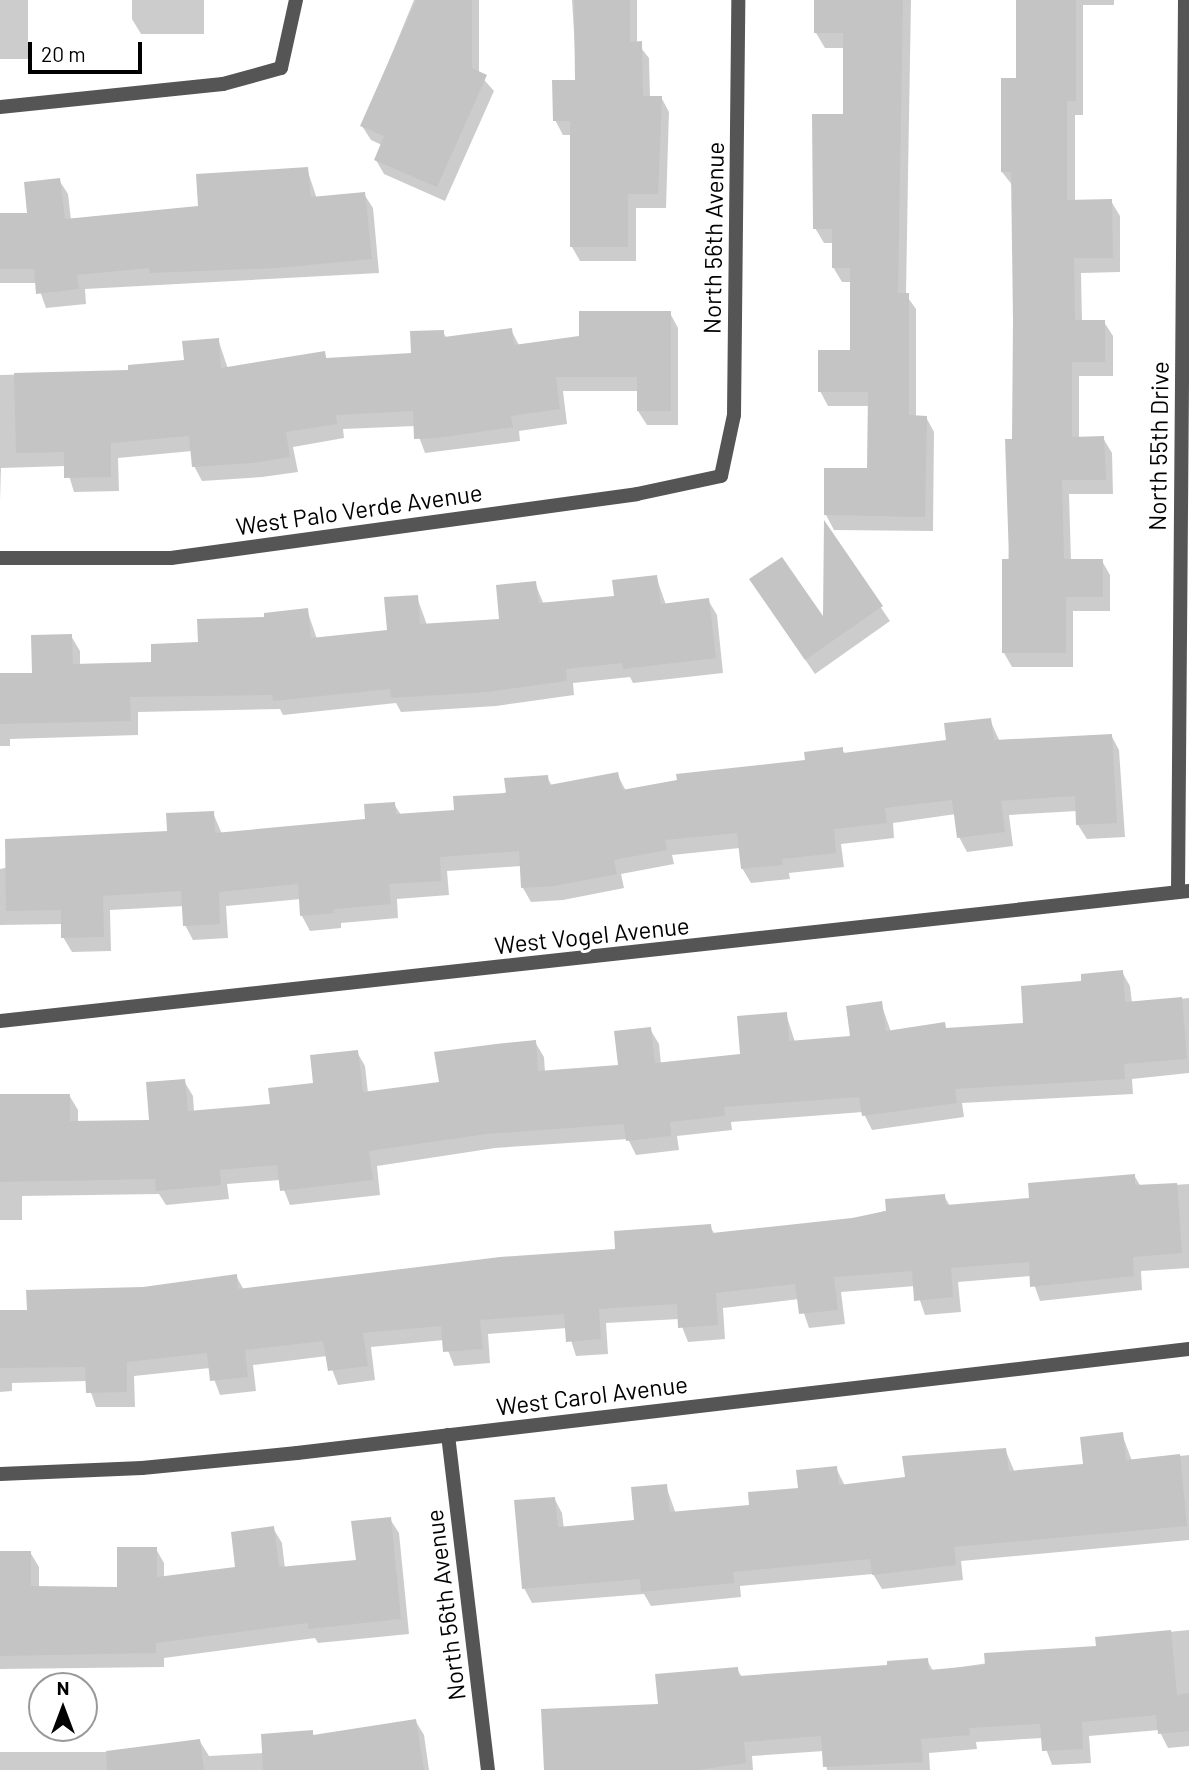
<!DOCTYPE html>
<html>
<head>
<meta charset="utf-8">
<style>
  body { margin:0 }
  #map { position:relative; width:1189px; height:1770px; overflow:hidden; background:#fff; font-family:Barlow,sans-serif }
  div>[style] { position:absolute }
  .shadow>* { inset:0; background:#0003; transform-origin:0 0 }
  .building>* { inset:0; background:#c4c4c4 }
  .street>* { height:14px; margin:-7px; padding:0 7px; transform-origin:7px; border-radius:7px; background:#555 }
  span { translate:-50% -50%; white-space:nowrap; text-align:center; line-height:1.15; -webkit-text-stroke:6px #fff; paint-order:stroke }
  .street-label { font-size:24px; color:#000 }
  .north { position:absolute; left:28px; top:1672px; width:70px; height:70px; box-sizing:border-box; background:#fff; border:2px solid #999; border-radius:50%; rotate:0deg; font-size:19px; font-weight:700; line-height:28px; text-align:center; color:#000 }
  .north::after { content:''; display:block; margin:auto; width:24px; height:32px; background:#000; clip-path:polygon(50% 0,100% 100%,50% 72%,0 100%) }
  .scale { position:absolute; left:28px; top:42px; width:114px; height:32px; box-sizing:border-box; border:4px solid #000; border-top:0; padding-left:9px; font-size:21px; line-height:24px; white-space:nowrap; color:#000; -webkit-text-stroke:5px #fff; paint-order:stroke }
</style>
</head>
<body>
<div id="map">
  <div class="shadow">
    <div style="left:0;top:0;width:28px;height:59px"></div>
    <div style="clip-path:polygon(132px 0,204px 0,204px 34px,141px 34px,132px 19px)"></div>
    <div style="clip-path:polygon(414px 0,479px 0,479px 74px,494px 91px,445px 201px,384px 174px,376px 160px,382px 145px,371px 140px,362px 126px)"></div>
    <div style="clip-path:polygon(572px 0,637px 0,637px 43px,649px 58px,650px 97px,661px 97px,669px 112px,666px 208px,636px 208px,636px 261px,580px 261px,572px 247px,572px 135px,563px 135px,555px 120px,577px 82px)"></div>
    <div style="clip-path:polygon(816px 0,911px 0,906px 295px,916px 309px,916px 417px,926px 417px,934px 432px,933px 531px,834px 530px,826px 515px,869px 470px,869px 406px,828px 406px,820px 391px,852px 352px,852px 282px,842px 282px,833px 267px,833px 243px,824px 243px,815px 228px,845px 116px,845px 48px,825px 48px,816px 33px)"></div>
    <div style="clip-path:polygon(1018px 0,1114px 0,1114px 5px,1083px 5px,1083px 115px,1075px 115px,1075px 201px,1111px 201px,1120px 216px,1120px 272px,1081px 273px,1082px 322px,1104px 322px,1113px 336px,1113px 376px,1079px 376px,1079px 439px,1103px 438px,1112px 453px,1113px 494px,1069px 494px,1071px 561px,1102px 561px,1110px 575px,1110px 611px,1073px 611px,1073px 667px,1012px 667px,1004px 653px,1014px 440px,1013px 186px,1002px 172px,1018px 80px)"></div>
    <div style="clip-path:polygon(307px 169px,317px 199px,364px 194px,373px 208px,379px 273px,85px 289px,86px 304px,46px 308px,37px 283px,0 283px,0 215px,29px 215px,59px 180px,68px 194px,71px 220px,200px 208px)"></div>
    <div style="clip-path:polygon(670px 313px,678px 328px,678px 425px,647px 425px,638px 411px,638px 391px,563px 391px,567px 424px,519px 431px,520px 441px,425px 453px,415px 426px,343px 429px,344px 438px,293px 447px,298px 472px,262px 477px,202px 481px,194px 466px,192px 451px,118px 458px,119px 491px,74px 492px,66px 466px,1px 468px,0 501px,0 375px,130px 372px,186px 362px,218px 339px,228px 369px,324px 353px,327px 359px,413px 355px,443px 332px,447px 339px,511px 330px,519px 345px,580px 338px)"></div>
    <div style="clip-path:polygon(825px 525px,890px 621px,815px 674px,760px 594px,824px 621px)"></div>
    <div style="clip-path:polygon(656px 576px,666px 605px,708px 600px,717px 615px,723px 673px,633px 683px,630px 677px,573px 683px,574px 695px,496px 706px,401px 712px,396px 703px,283px 715px,280px 709px,138px 712px,138px 735px,10px 739px,10px 746px,0 746px,0 674px,34px 674px,71px 636px,80px 651px,80px 665px,153px 664px,266px 619px,307px 610px,317px 639px,388px 631px,417px 597px,427px 625px,501px 620px,535px 583px,544px 605px,616px 597px)"></div>
    <div style="clip-path:polygon(990px 720px,1000px 742px,1111px 735px,1119px 750px,1125px 837px,1087px 839px,1078px 825px,1077px 811px,1009px 815px,1013px 846px,967px 852px,959px 837px,956px 814px,893px 823px,894px 838px,841px 844px,844px 867px,789px 873px,790px 879px,751px 883px,742px 868px,740px 848px,672px 855px,674px 864px,621px 874px,624px 888px,563px 900px,531px 902px,523px 888px,521px 866px,447px 871px,449px 895px,397px 899px,398px 918px,341px 923px,341px 928px,310px 931px,302px 916px,301px 899px,226px 906px,228px 938px,193px 940px,185px 925px,184px 906px,110px 910px,111px 951px,72px 952px,63px 937px,63px 924px,0 925px,0 869px,169px 833px,213px 813px,222px 834px,367px 821px,394px 804px,401px 815px,456px 811px,547px 777px,552px 786px,617px 774px,626px 791px,807px 762px,842px 749px,845px 754px,948px 741px)"></div>
    <div style="clip-path:polygon(1122px 972px,1130px 986px,1132px 1003px,1189px 998px,1189px 1073px,1132px 1079px,1133px 1094px,962px 1103px,964px 1117px,872px 1130px,863px 1112px,731px 1122px,732px 1130px,677px 1136px,679px 1150px,636px 1155px,628px 1139px,495px 1148px,377px 1166px,380px 1195px,290px 1205px,280px 1180px,227px 1184px,229px 1199px,166px 1205px,159px 1194px,22px 1196px,22px 1220px,0 1220px,0 1095px,69px 1095px,78px 1110px,78px 1123px,151px 1122px,184px 1081px,193px 1096px,194px 1112px,272px 1106px,315px 1085px,357px 1052px,365px 1066px,368px 1093px,441px 1083px,535px 1042px,544px 1057px,545px 1072px,620px 1067px,650px 1029px,659px 1044px,661px 1064px,742px 1055px,786px 1014px,795px 1042px,852px 1038px,881px 1003px,891px 1032px,944px 1024px,947px 1030px,1025px 1024px,1083px 983px)"></div>
    <div style="clip-path:polygon(1134px 1175px,1141px 1187px,1189px 1184px,1189px 1268px,1141px 1271px,1142px 1290px,1040px 1301px,1031px 1276px,958px 1282px,961px 1312px,925px 1315px,915px 1286px,841px 1292px,845px 1324px,809px 1328px,799px 1299px,723px 1308px,725px 1339px,688px 1342px,679px 1319px,606px 1323px,608px 1354px,576px 1356px,567px 1328px,488px 1334px,490px 1363px,454px 1366px,444px 1340px,371px 1347px,375px 1380px,338px 1385px,327px 1356px,253px 1365px,256px 1391px,220px 1395px,210px 1368px,134px 1376px,135px 1407px,96px 1407px,87px 1381px,12px 1383px,12px 1391px,0 1392px,0 1312px,28px 1312px,236px 1276px,244px 1290px,617px 1250px,710px 1226px,715px 1235px,853px 1219px,944px 1196px,950px 1206px,1031px 1200px)"></div>
    <div style="clip-path:polygon(1122px 1434px,1132px 1461px,1189px 1455px,1189px 1540px,961px 1561px,963px 1580px,882px 1589px,873px 1574px,740px 1586px,741px 1597px,651px 1606px,644px 1594px,532px 1603px,524px 1588px,554px 1498px,562px 1513px,564px 1529px,636px 1522px,666px 1486px,676px 1514px,751px 1507px,800px 1489px,836px 1468px,845px 1486px,907px 1479px,904px 1457px,1005px 1449px,1015px 1473px,1085px 1466px)"></div>
    <div style="clip-path:polygon(390px 1519px,399px 1533px,409px 1634px,318px 1643px,315px 1638px,164px 1658px,164px 1667px,0 1669px,0 1552px,30px 1552px,39px 1567px,39px 1587px,118px 1588px,156px 1549px,164px 1563px,164px 1577px,237px 1569px,273px 1528px,282px 1543px,285px 1569px,357px 1562px)"></div>
    <div style="clip-path:polygon(1189px 1630px,1189px 1746px,1168px 1748px,1159px 1730px,1089px 1736px,1091px 1763px,1052px 1765px,1042px 1738px,976px 1742px,977px 1749px,929px 1753px,930px 1770px,827px 1770px,824px 1751px,752px 1756px,753px 1770px,546px 1770px,660px 1705px,737px 1669px,742px 1677px,889px 1667px,927px 1660px,933px 1671px,1098px 1647px,1097px 1639px)"></div>
    <div style="clip-path:polygon(415px 1720px,424px 1735px,429px 1770px,0 1770px,0 1752px,143px 1752px,199px 1740px,209px 1756px,264px 1753px,312px 1732px,314px 1736px)"></div>
  </div>
  <div class="building">
    <div style="clip-path:polygon(416px 0,472px 0,472px 68px,487px 75px,437px 187px,374px 160px,384px 136px,360px 126px)"></div>
    <div style="clip-path:polygon(574px 0,630px 0,630px 42px,642px 41px,643px 96px,662px 96px,658px 194px,628px 194px,628px 247px,570px 247px,570px 121px,553px 121px,552px 80px,575px 80px)"></div>
    <div style="clip-path:polygon(814px 0,903px 0,898px 293px,909px 293px,909px 415px,927px 416px,925px 517px,824px 515px,824px 468px,867px 468px,868px 392px,818px 392px,818px 350px,850px 350px,850px 268px,832px 268px,832px 229px,813px 229px,812px 114px,843px 114px,843px 33px,814px 33px)"></div>
    <div style="clip-path:polygon(1016px 0,1076px 0,1076px 101px,1067px 101px,1067px 200px,1112px 199px,1113px 258px,1074px 258px,1075px 320px,1105px 320px,1105px 362px,1072px 362px,1072px 437px,1104px 436px,1106px 480px,1062px 480px,1064px 559px,1103px 559px,1103px 597px,1066px 597px,1066px 653px,1002px 653px,1002px 559px,1009px 559px,1005px 439px,1012px 439px,1013px 320px,1011px 172px,1001px 172px,1001px 78px,1016px 78px)"></div>
    <div style="clip-path:polygon(308px 167px,311px 197px,365px 192px,372px 259px,278px 268px,150px 273px,149px 268px,77px 275px,79px 289px,36px 294px,34px 269px,0 269px,0 213px,27px 213px,24px 182px,60px 178px,65px 219px,198px 206px,196px 174px)"></div>
    <div style="clip-path:polygon(579px 311px,671px 311px,671px 411px,637px 411px,637px 377px,556px 377px,560px 409px,511px 416px,513px 427px,437px 438px,414px 439px,413px 411px,336px 415px,337px 424px,286px 432px,290px 457px,253px 463px,192px 467px,189px 436px,111px 443px,111px 477px,64px 478px,64px 452px,16px 453px,14px 373px,128px 370px,128px 365px,184px 360px,182px 341px,219px 338px,221px 368px,325px 351px,326px 358px,411px 353px,410px 331px,444px 330px,444px 337px,512px 328px,514px 345px,579px 336px)"></div>
    <div style="clip-path:polygon(824px 520px,883px 606px,805px 660px,749px 579px,782px 557px,823px 616px)"></div>
    <div style="clip-path:polygon(657px 575px,661px 604px,709px 598px,716px 658px,623px 669px,622px 663px,566px 669px,567px 681px,487px 692px,391px 698px,390px 689px,273px 701px,272px 695px,130px 697px,131px 721px,0 724px,0 673px,32px 673px,31px 635px,72px 634px,73px 664px,151px 662px,151px 644px,198px 642px,197px 619px,264px 617px,264px 613px,308px 608px,311px 638px,387px 630px,384px 597px,418px 595px,420px 624px,499px 619px,496px 585px,536px 581px,539px 603px,614px 596px,612px 580px)"></div>
    <div style="clip-path:polygon(991px 718px,994px 740px,1112px 734px,1117px 823px,1076px 825px,1075px 796px,1001px 801px,1005px 832px,957px 838px,952px 800px,885px 808px,887px 823px,834px 829px,836px 853px,782px 859px,783px 865px,741px 869px,737px 833px,665px 840px,667px 850px,614px 860px,617px 874px,554px 886px,521px 888px,519px 851px,440px 857px,441px 881px,389px 884px,391px 904px,334px 909px,334px 913px,300px 916px,298px 884px,219px 892px,220px 924px,183px 926px,181px 891px,103px 896px,104px 937px,61px 938px,61px 910px,6px 911px,5px 839px,167px 831px,166px 813px,214px 811px,215px 833px,365px 819px,364px 804px,395px 802px,396px 814px,454px 810px,453px 796px,506px 793px,504px 778px,548px 775px,549px 785px,618px 772px,622px 790px,677px 780px,676px 774px,805px 760px,804px 752px,843px 747px,843px 753px,946px 740px,944px 723px)"></div>
    <div style="clip-path:polygon(1123px 970px,1125px 1002px,1182px 997px,1187px 1059px,1124px 1064px,1125px 1079px,955px 1089px,957px 1103px,862px 1116px,859px 1097px,724px 1107px,725px 1116px,670px 1122px,671px 1136px,626px 1141px,624px 1124px,486px 1134px,369px 1151px,373px 1180px,280px 1191px,277px 1165px,220px 1170px,221px 1185px,156px 1191px,155px 1179px,0 1182px,0 1094px,70px 1094px,70px 1121px,149px 1120px,146px 1082px,185px 1079px,188px 1111px,270px 1104px,268px 1088px,313px 1083px,310px 1055px,358px 1050px,363px 1092px,439px 1082px,434px 1052px,496px 1044px,536px 1040px,538px 1071px,618px 1065px,614px 1031px,651px 1027px,655px 1063px,740px 1054px,737px 1016px,787px 1012px,789px 1041px,850px 1036px,846px 1006px,882px 1001px,886px 1031px,945px 1022px,946px 1028px,1023px 1023px,1021px 986px,1081px 981px,1081px 974px)"></div>
    <div style="clip-path:polygon(1135px 1174px,1135px 1185px,1177px 1183px,1182px 1253px,1133px 1257px,1134px 1276px,1030px 1287px,1029px 1262px,951px 1268px,953px 1297px,914px 1301px,912px 1271px,834px 1277px,838px 1310px,799px 1314px,795px 1284px,716px 1293px,718px 1325px,678px 1328px,677px 1304px,599px 1309px,601px 1339px,566px 1342px,564px 1314px,480px 1320px,483px 1349px,443px 1352px,441px 1326px,363px 1333px,368px 1366px,328px 1371px,323px 1341px,245px 1350px,248px 1377px,210px 1381px,207px 1353px,127px 1362px,127px 1392px,86px 1393px,85px 1367px,0 1368px,0 1310px,27px 1310px,26px 1290px,143px 1287px,237px 1274px,238px 1289px,500px 1257px,615px 1249px,614px 1231px,711px 1224px,712px 1233px,852px 1218px,886px 1211px,885px 1199px,945px 1194px,946px 1205px,1029px 1198px,1028px 1183px)"></div>
    <div style="clip-path:polygon(1123px 1432px,1126px 1460px,1180px 1454px,1187px 1526px,954px 1547px,956px 1565px,872px 1575px,870px 1559px,733px 1572px,734px 1583px,641px 1592px,640px 1579px,522px 1589px,514px 1500px,555px 1497px,558px 1527px,634px 1520px,631px 1487px,667px 1484px,670px 1512px,749px 1505px,748px 1492px,798px 1488px,796px 1470px,837px 1466px,839px 1485px,905px 1477px,902px 1456px,1006px 1448px,1009px 1471px,1083px 1464px,1080px 1437px)"></div>
    <div style="clip-path:polygon(391px 1517px,401px 1619px,308px 1629px,308px 1623px,156px 1643px,156px 1653px,0 1656px,0 1551px,31px 1551px,31px 1586px,117px 1587px,117px 1547px,157px 1547px,157px 1577px,235px 1567px,231px 1532px,274px 1526px,279px 1567px,356px 1560px,351px 1521px)"></div>
    <div style="clip-path:polygon(1171px 1630px,1177px 1695px,1189px 1693px,1189px 1731px,1158px 1734px,1156px 1715px,1082px 1722px,1083px 1749px,1042px 1751px,1040px 1724px,969px 1728px,970px 1735px,921px 1739px,923px 1762px,823px 1767px,821px 1736px,744px 1742px,746px 1763px,698px 1770px,544px 1770px,541px 1709px,658px 1704px,655px 1674px,738px 1667px,739px 1676px,887px 1665px,887px 1661px,928px 1658px,929px 1670px,985px 1665px,984px 1653px,1096px 1646px,1095px 1637px)"></div>
    <div style="clip-path:polygon(416px 1719px,424px 1770px,263px 1770px,261px 1734px,313px 1730px,313px 1735px)"></div>
    <div style="clip-path:polygon(200px 1739px,204px 1770px,107px 1770px,106px 1751px)"></div>
  </div>
  <div class="street">
    <div style="left:0;top:107px;width:224px;rotate:-5.9deg"></div>
    <div style="left:223px;top:84px;width:60px;rotate:-15.4deg"></div>
    <div style="left:281px;top:68px;width:70px;rotate:-77.6deg"></div>
    <div style="left:0;top:558px;width:171px"></div>
    <div style="left:171px;top:558px;width:470px;rotate:-7.8deg"></div>
    <div style="left:637px;top:494px;width:86px;rotate:-12.1deg"></div>
    <div style="left:721px;top:476px;width:62px;rotate:-78deg"></div>
    <div style="left:734px;top:415px;width:415px;rotate:-89.4deg"></div>
    <div style="left:1178px;top:892px;width:892px;rotate:-89.55deg"></div>
    <div style="left:0;top:1021px;width:1196px;rotate:-6.24deg"></div>
    <div style="left:448px;top:1435px;width:337px;rotate:83.2deg"></div>
    <div style="left:0;top:1474px;width:142px;rotate:-2.4deg"></div>
    <div style="left:142px;top:1468px;width:156px;rotate:-5.5deg"></div>
    <div style="left:297px;top:1453px;width:898px;rotate:-6.65deg"></div>
  </div>
  <div class="street-label">
    <span style="left:713px;top:238px;rotate:-89deg">North 56th Avenue</span>
    <span style="left:1158px;top:446px;rotate:-89deg">North 55th Drive</span>
    <span style="left:359px;top:509px;rotate:-8deg">West Palo Verde Avenue</span>
    <span style="left:592px;top:935px;rotate:-6deg">West Vogel Avenue</span>
    <span style="left:592px;top:1395px;rotate:-7deg">West Carol Avenue</span>
    <span style="left:445px;top:1605px;rotate:-97deg">North 56th Avenue</span>
  </div>
  <div class="north">N</div>
  <div class="scale">20 m</div>
</div>
</body>
</html>
